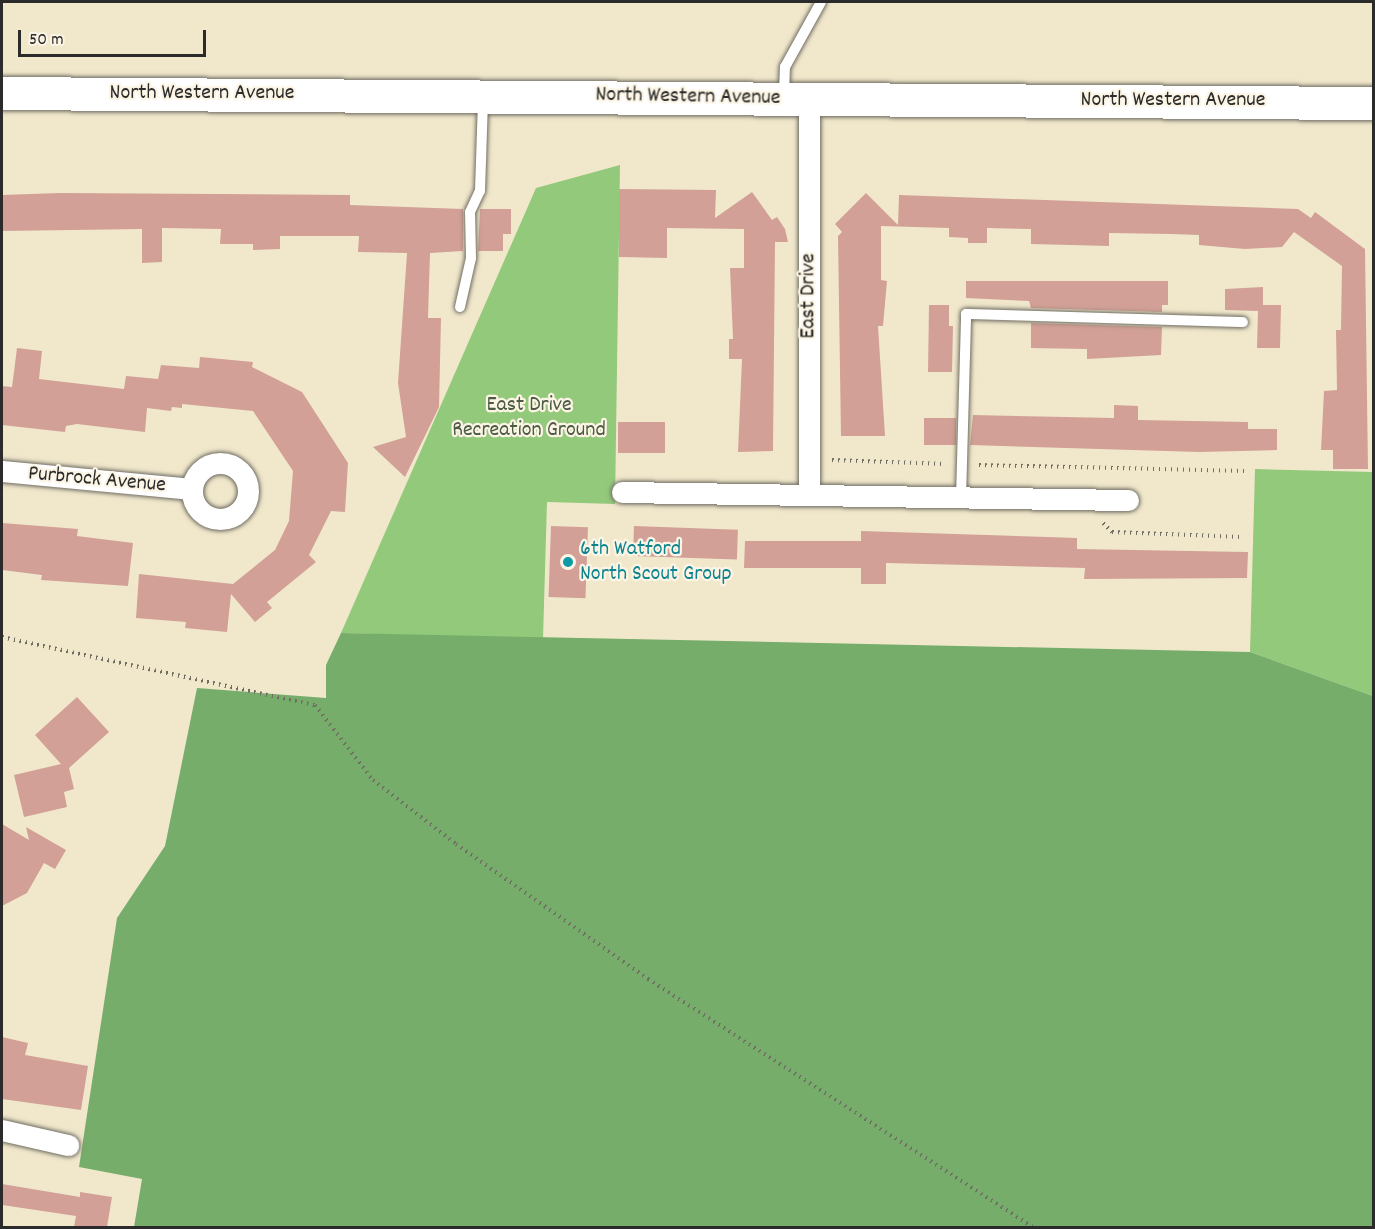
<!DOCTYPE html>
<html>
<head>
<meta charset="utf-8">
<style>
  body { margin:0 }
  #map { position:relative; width:1375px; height:1229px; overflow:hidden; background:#f1e8cc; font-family:Dekko,sans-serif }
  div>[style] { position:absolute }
  .green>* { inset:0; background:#93c97b }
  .forest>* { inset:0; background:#76ad6b }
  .building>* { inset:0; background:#d2a097; transform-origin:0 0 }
  .path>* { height:4px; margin-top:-2px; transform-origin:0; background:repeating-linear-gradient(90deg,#706d63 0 1.5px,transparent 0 6px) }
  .roads { filter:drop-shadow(0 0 2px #706d63) drop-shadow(0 0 2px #706d63) }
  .lane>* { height:10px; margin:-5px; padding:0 5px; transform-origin:5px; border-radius:5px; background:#fff }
  .street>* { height:21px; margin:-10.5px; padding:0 10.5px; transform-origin:10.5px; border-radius:10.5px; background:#fff }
  .street>.ring { margin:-10.5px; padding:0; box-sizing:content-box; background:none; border:21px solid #fff; border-radius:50% }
  .highway>* { height:33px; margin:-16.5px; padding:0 16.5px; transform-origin:16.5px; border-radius:16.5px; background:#fff }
  .dots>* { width:16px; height:16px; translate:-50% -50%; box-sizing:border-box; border:3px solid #fcf5e5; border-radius:50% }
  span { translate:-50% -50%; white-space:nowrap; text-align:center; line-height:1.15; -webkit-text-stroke:4.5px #fcf5e5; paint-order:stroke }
  .street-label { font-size:22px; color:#2b2b2b }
  .park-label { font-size:22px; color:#4a5a43 }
  .culture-label { font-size:22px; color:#0d838f }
  .left { translate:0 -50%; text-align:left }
  .frame { position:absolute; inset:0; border:3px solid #2b2b2b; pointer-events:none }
  .scale { position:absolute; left:18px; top:30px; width:188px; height:27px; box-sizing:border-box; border:3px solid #2b2b2b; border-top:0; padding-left:8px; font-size:18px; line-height:21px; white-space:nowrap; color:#2b2b2b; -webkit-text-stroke:4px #fcf5e5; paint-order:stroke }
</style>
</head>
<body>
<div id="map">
  <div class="green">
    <div style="clip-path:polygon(620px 165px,615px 504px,547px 502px,543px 639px,341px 633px,536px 188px)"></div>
    <div style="clip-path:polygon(1255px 469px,1373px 472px,1373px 696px,1250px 652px)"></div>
  </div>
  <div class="forest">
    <div style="clip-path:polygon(341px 633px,1250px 652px,1373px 696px,1373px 1227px,134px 1227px,142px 1179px,79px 1167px,117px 918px,165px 846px,197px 688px,326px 698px,326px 665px)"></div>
  </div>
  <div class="building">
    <div style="clip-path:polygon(619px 189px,716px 190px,715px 218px,752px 192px,772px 220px,777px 217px,785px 229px,788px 242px,775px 242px,773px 451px,738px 452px,742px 359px,729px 359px,729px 339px,733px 339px,730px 268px,744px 268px,744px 229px,667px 228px,667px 258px,619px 257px)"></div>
    <div style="clip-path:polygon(60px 193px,350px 195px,350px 205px,463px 209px,463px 251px,430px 253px,428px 318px,441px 318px,439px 407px,405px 477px,373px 447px,406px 437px,398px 383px,407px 253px,358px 252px,359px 236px,280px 236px,280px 249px,253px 250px,253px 244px,220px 244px,221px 229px,162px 228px,162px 262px,142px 263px,142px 229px,2px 231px,2px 195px)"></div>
    <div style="clip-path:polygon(866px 193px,898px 225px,899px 195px,1298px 209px,1311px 218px,1315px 212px,1365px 249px,1368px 469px,1333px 469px,1333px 450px,1321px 450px,1324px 391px,1337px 390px,1336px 330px,1341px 330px,1342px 266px,1294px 232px,1282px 247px,1245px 249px,1199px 245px,1199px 235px,1171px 234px,1109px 233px,1109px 246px,1031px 244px,1031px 229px,987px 228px,987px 243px,968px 243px,968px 238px,949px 237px,949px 228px,881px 226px,881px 280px,887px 281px,883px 326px,878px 326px,885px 436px,841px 436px,838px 236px,842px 232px,835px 224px)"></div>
    <div style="clip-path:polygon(480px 209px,511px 209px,511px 234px,503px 234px,503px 251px,478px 251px)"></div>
    <div style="clip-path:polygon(966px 281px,1168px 281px,1168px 305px,1162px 305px,1162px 312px,1031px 308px,1029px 301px,966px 298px)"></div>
    <div style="clip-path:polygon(1263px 287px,1263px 305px,1281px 305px,1280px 348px,1257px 348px,1258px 311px,1225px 310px,1225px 289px)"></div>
    <div style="clip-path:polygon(929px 305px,949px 305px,949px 326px,953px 326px,952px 372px,928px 372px)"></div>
    <div style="clip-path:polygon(1031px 323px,1162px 327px,1161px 355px,1087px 359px,1087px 349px,1031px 348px)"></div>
    <div style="clip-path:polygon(17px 348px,42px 351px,39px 379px,124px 389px,126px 376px,158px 379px,161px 365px,199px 368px,200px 357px,253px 362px,252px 367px,302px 392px,348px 463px,345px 512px,331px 511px,309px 555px,316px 562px,267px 602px,272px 608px,255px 622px,231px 594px,227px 632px,185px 628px,186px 622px,136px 618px,139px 574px,233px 584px,275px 550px,289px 521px,293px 471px,253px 411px,182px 404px,182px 408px,172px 407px,171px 411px,147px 408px,145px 432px,77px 424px,66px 426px,65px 432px,2px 425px,2px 386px,12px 387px)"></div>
    <div style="clip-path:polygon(1114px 405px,1138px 406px,1138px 420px,1248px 422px,1248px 429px,1277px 429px,1277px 450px,1199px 452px,970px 445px,973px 415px,1114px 418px)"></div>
    <div style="left:924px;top:418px;width:32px;height:27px"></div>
    <div style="left:618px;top:422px;width:47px;height:31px"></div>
    <div style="clip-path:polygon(2px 523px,78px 529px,77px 536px,133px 543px,128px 586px,41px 580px,42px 575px,2px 570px)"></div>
    <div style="left:551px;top:526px;width:37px;height:71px;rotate:2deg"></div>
    <div style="left:634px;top:526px;width:104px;height:30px;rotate:2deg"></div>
    <div style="clip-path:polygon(861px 531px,1077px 538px,1077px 549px,1248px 552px,1247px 578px,1084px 579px,1085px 568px,886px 563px,886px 584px,861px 584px,861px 568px,744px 568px,745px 541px,861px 541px)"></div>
    <div style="clip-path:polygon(77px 697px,109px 732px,69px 768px,74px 789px,64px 792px,67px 807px,24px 817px,14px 775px,61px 764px,35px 735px)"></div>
    <div style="clip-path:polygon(2px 824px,29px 840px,26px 827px,66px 850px,55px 869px,44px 863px,27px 893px,2px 906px)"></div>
    <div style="clip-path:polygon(2px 1037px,28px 1043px,25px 1055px,88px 1066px,81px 1110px,2px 1099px)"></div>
    <div style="clip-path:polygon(2px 1184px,80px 1197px,80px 1192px,112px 1197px,107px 1227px,74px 1227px,76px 1216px,2px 1205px)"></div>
  </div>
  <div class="path">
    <div style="left:832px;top:460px;width:112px;rotate:2deg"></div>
    <div style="left:979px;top:465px;width:266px;rotate:1.3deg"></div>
    <div style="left:1103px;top:523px;width:13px;rotate:45deg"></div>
    <div style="left:1112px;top:532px;width:130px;rotate:2.2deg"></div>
    <div style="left:2px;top:637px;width:320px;rotate:12.3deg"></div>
    <div style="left:315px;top:705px;width:95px;rotate:52.3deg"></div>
    <div style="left:373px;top:780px;width:105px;rotate:37.6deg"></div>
    <div style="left:456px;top:844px;width:235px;rotate:35.1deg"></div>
    <div style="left:648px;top:979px;width:460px;rotate:32.8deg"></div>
  </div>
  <div class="roads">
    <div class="lane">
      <div style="left:784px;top:94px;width:27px;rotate:-88deg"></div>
      <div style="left:785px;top:67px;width:74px;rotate:-61deg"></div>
      <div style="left:460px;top:307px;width:50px;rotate:-77.3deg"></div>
      <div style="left:471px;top:258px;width:46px;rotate:-91.2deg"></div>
      <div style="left:470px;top:212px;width:23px;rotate:-65deg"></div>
      <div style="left:480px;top:191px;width:92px;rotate:-88.1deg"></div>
      <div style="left:961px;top:498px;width:184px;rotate:-88.4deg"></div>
      <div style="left:966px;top:314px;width:277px;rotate:1.7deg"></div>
    </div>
    <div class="street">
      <div style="left:809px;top:98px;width:396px;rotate:90deg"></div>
      <div class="ring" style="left:192px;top:463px;width:35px;height:35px"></div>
      <div style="left:2px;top:471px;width:191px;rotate:5.4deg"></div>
      <div style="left:622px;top:492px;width:506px;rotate:0.91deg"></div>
      <div style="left:2px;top:1130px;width:68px;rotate:12.8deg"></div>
    </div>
    <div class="highway">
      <div style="left:2px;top:93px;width:1372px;rotate:0.42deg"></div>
    </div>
  </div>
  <div class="dots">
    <div style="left:568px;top:562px;background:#0f9aa8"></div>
  </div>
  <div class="street-label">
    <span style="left:202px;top:94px">North Western Avenue</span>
    <span style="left:688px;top:97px;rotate:1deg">North Western Avenue</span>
    <span style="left:1173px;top:101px">North Western Avenue</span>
    <span style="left:809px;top:296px;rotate:-90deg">East Drive</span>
    <span style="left:97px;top:480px;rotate:5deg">Purbrock Avenue</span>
  </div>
  <div class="park-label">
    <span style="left:529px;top:418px">East Drive<br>Recreation Ground</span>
  </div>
  <div class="culture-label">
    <span class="left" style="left:580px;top:562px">6th Watford<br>North Scout Group</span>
  </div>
  <div class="frame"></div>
  <div class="scale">50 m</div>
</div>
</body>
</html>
